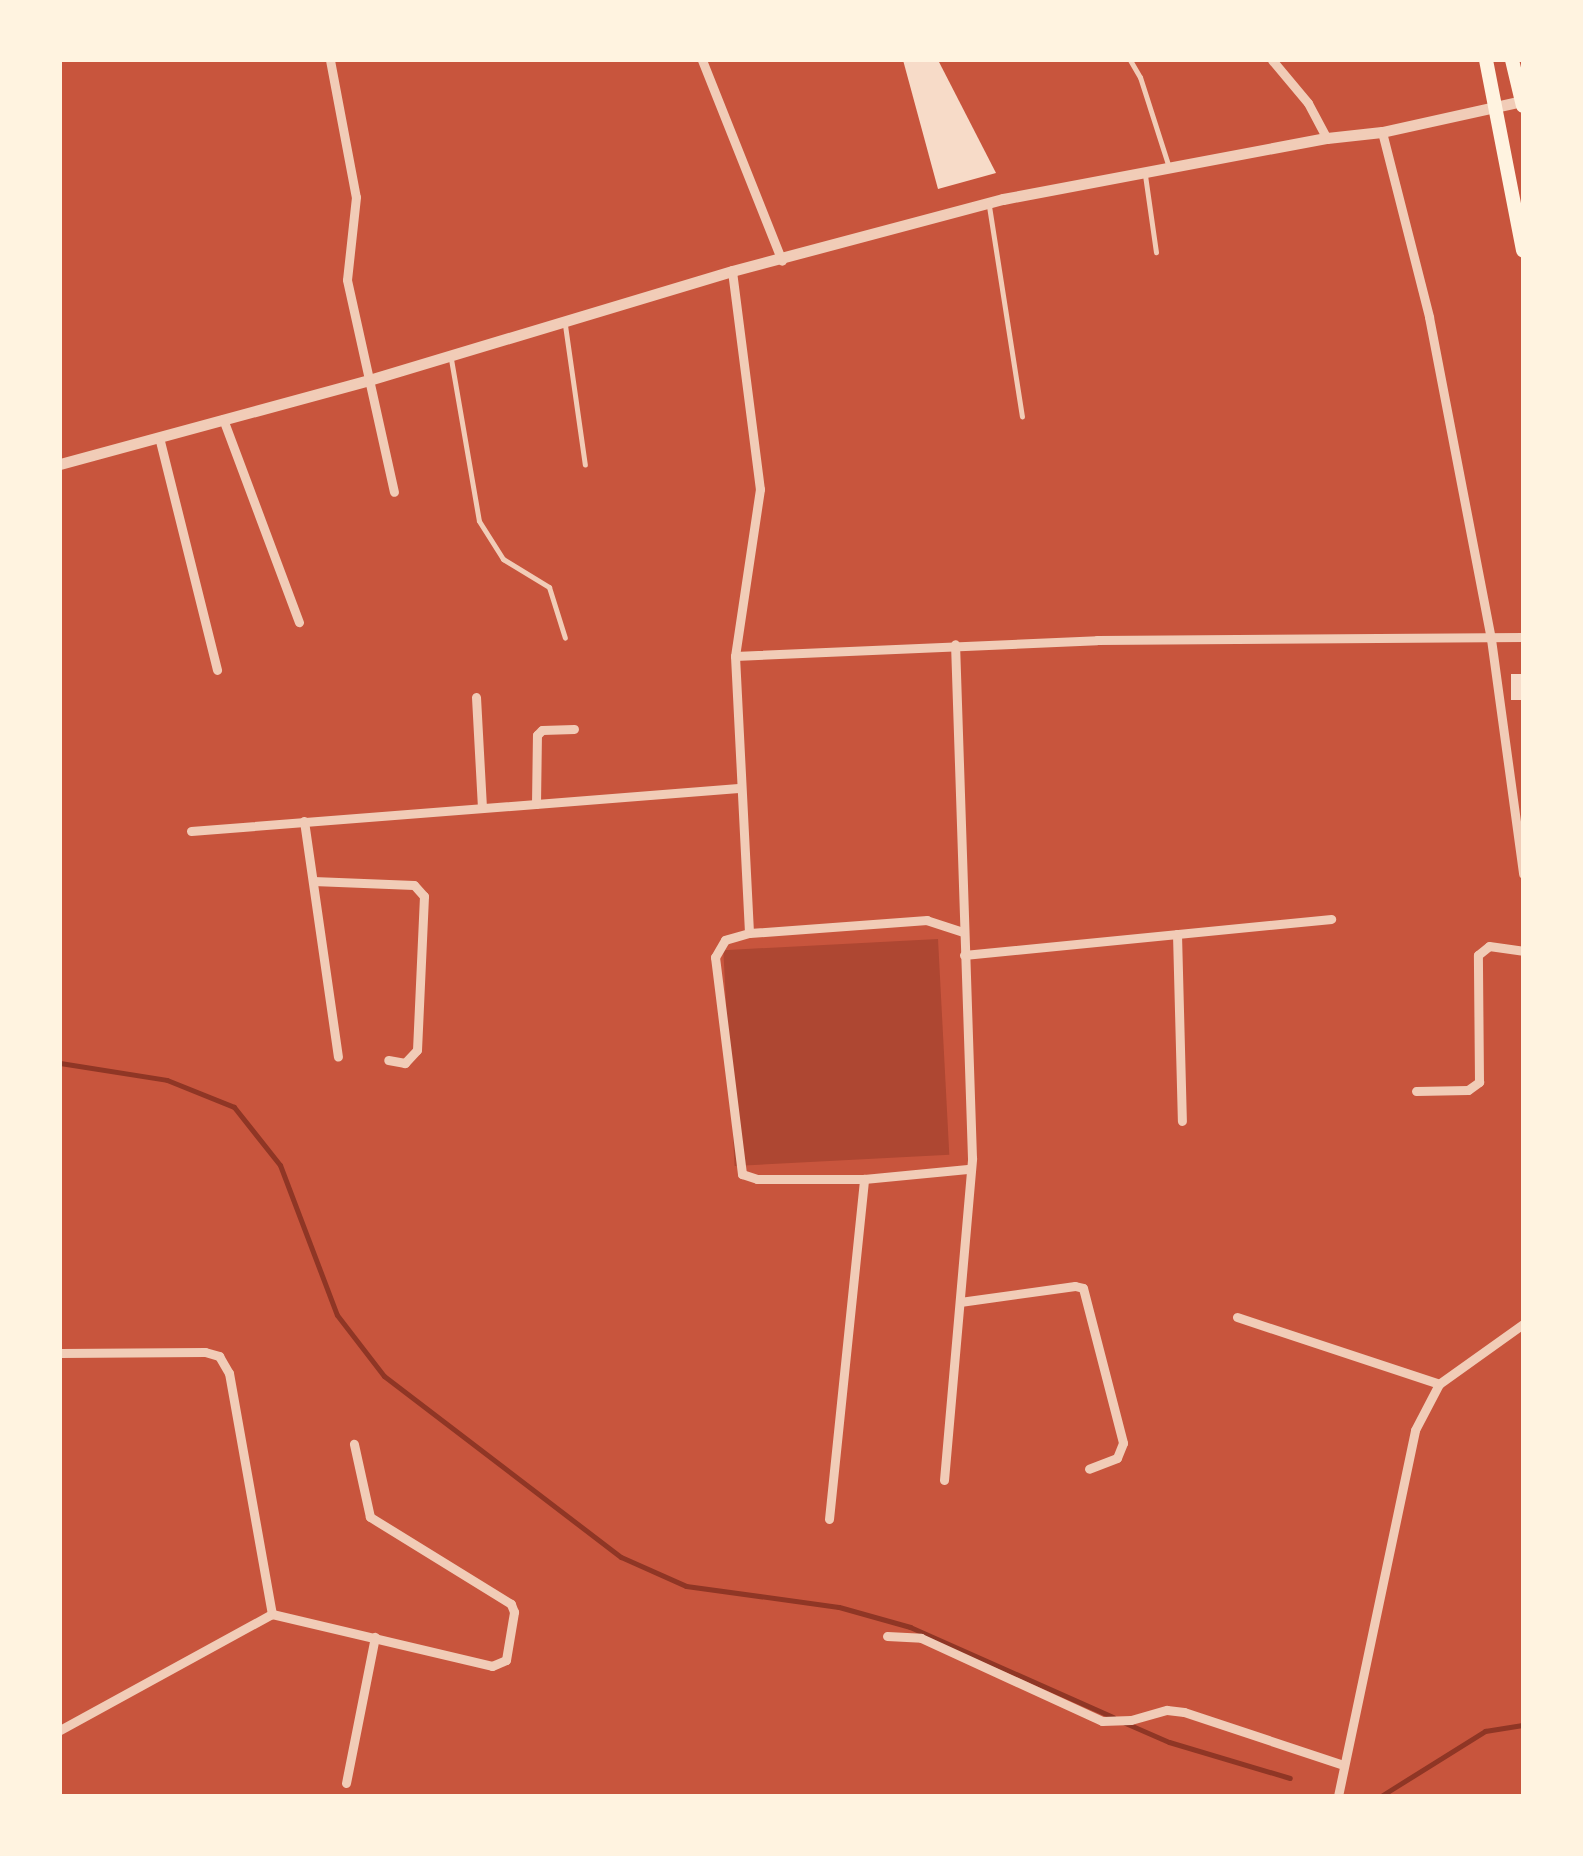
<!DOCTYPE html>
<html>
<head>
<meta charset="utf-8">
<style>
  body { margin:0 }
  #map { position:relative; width:1583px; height:1856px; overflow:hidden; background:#c8553d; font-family:Spectral,serif }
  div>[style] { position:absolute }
  .green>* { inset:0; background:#ae4732; transform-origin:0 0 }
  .stream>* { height:5px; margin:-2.5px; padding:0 2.5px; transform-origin:2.5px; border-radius:2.5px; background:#8f3625 }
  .building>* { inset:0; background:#f7dbc8; transform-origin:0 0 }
  .service>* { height:5px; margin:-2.5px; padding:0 2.5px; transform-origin:2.5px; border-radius:2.5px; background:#f1ccb7 }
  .minor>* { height:9px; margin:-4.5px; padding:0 4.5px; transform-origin:4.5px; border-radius:4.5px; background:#f1ccb7 }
  .tertiary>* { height:11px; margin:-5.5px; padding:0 5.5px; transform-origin:5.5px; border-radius:5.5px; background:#f1ccb7 }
  .primary>* { height:14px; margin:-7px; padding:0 7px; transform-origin:7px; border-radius:7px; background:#fff3e0 }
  span { translate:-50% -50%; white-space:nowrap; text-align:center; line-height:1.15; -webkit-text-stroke:8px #fff3e0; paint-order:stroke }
  .frame { position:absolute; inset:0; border:62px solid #fff3e0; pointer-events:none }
</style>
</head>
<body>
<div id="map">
  <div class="green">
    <div style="left:938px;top:939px;width:216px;height:215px;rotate:87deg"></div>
  </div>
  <div class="stream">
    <div style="left:60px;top:1063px;width:108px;rotate:9deg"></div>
    <div style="left:167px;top:1080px;width:72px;rotate:21.9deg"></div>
    <div style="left:234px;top:1107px;width:74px;rotate:51.6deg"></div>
    <div style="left:280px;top:1165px;width:160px;rotate:69.2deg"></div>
    <div style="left:337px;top:1315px;width:77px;rotate:52.4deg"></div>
    <div style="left:384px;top:1376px;width:298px;rotate:37.4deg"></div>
    <div style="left:621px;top:1557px;width:71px;rotate:24deg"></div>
    <div style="left:686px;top:1586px;width:154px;rotate:7.8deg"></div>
    <div style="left:839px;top:1607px;width:74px;rotate:15.7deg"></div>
    <div style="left:910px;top:1627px;width:222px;rotate:23.9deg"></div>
    <div style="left:1123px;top:1722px;width:50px;rotate:23.5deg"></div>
    <div style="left:1169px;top:1742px;width:126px;rotate:16.6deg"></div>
    <div style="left:1381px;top:1796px;width:123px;rotate:-32deg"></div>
    <div style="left:1485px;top:1731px;width:38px;rotate:-9deg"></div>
  </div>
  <div class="building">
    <div style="clip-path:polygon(903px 60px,938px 60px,996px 173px,938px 189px)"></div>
    <div style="left:1523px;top:674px;width:26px;height:12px;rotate:90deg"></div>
  </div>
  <div class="service">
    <div style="left:1130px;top:60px;width:20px;rotate:60deg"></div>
    <div style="left:1140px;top:77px;width:91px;rotate:72.2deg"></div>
    <div style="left:1145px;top:175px;width:78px;rotate:81.9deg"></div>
    <div style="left:989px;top:206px;width:213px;rotate:81.1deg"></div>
    <div style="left:565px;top:325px;width:141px;rotate:81.9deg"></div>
    <div style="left:451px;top:359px;width:164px;rotate:80.2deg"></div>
    <div style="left:479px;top:521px;width:45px;rotate:57.7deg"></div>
    <div style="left:503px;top:559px;width:54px;rotate:31.3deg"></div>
    <div style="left:549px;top:587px;width:53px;rotate:72.6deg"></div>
  </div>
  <div class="minor">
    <div style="left:330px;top:60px;width:139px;rotate:79.3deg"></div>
    <div style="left:356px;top:197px;width:83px;rotate:96.2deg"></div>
    <div style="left:347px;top:280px;width:217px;rotate:77.5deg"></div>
    <div style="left:702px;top:60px;width:216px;rotate:68.3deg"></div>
    <div style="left:1272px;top:60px;width:56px;rotate:50.1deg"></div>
    <div style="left:1308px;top:103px;width:40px;rotate:62deg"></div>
    <div style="left:1382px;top:132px;width:191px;rotate:75.7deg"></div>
    <div style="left:1429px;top:317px;width:328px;rotate:79.1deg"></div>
    <div style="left:1491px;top:639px;width:237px;rotate:82.2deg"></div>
    <div style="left:732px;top:271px;width:220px;rotate:82.7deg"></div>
    <div style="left:760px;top:489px;width:169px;rotate:98.5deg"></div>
    <div style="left:735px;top:656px;width:277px;rotate:87.1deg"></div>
    <div style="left:223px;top:419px;width:217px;rotate:69.5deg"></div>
    <div style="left:159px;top:437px;width:240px;rotate:76deg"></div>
    <div style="left:735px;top:656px;width:362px;rotate:-2.5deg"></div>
    <div style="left:1097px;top:640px;width:426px;rotate:-0.4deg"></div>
    <div style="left:476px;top:697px;width:111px;rotate:86.9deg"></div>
    <div style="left:536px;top:804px;width:69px;rotate:-89.2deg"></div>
    <div style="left:537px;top:735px;width:7px;rotate:-45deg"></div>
    <div style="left:542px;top:730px;width:32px;rotate:-2deg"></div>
    <div style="left:304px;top:821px;width:238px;rotate:81.8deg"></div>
    <div style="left:191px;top:831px;width:549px;rotate:-4.49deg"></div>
    <div style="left:313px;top:881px;width:101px;rotate:2.3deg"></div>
    <div style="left:414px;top:885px;width:15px;rotate:48deg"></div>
    <div style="left:424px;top:896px;width:154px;rotate:92.6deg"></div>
    <div style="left:417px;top:1050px;width:18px;rotate:133deg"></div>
    <div style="left:405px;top:1063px;width:17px;rotate:-170deg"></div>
    <div style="left:963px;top:932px;width:38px;rotate:-162deg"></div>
    <div style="left:927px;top:920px;width:178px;rotate:175.8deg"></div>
    <div style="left:749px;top:933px;width:25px;rotate:164deg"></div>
    <div style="left:725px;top:940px;width:20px;rotate:120deg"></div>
    <div style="left:715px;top:957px;width:219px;rotate:82.9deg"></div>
    <div style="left:742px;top:1174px;width:16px;rotate:18deg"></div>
    <div style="left:757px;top:1179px;width:107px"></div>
    <div style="left:864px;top:1179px;width:104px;rotate:-5.5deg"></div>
    <div style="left:1177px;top:934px;width:187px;rotate:88.5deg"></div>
    <div style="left:964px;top:955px;width:369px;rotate:-5.6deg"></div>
    <div style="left:1416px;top:1091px;width:52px;rotate:-1.1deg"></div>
    <div style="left:1468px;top:1090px;width:14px;rotate:-36deg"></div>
    <div style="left:1479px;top:1082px;width:127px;rotate:-90.5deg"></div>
    <div style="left:1478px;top:955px;width:14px;rotate:-39deg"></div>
    <div style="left:1489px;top:946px;width:34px;rotate:8deg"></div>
    <div style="left:960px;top:1302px;width:116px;rotate:-7.9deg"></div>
    <div style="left:1075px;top:1286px;width:8px;rotate:14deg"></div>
    <div style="left:1083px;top:1288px;width:160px;rotate:75.5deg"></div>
    <div style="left:1123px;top:1443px;width:16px;rotate:112deg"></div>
    <div style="left:1117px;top:1458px;width:30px;rotate:159deg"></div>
    <div style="left:1237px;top:1317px;width:213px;rotate:18.3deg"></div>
    <div style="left:60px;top:1353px;width:145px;rotate:-0.4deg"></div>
    <div style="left:205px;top:1352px;width:15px;rotate:16deg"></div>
    <div style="left:219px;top:1356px;width:20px;rotate:60deg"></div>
    <div style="left:229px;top:1373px;width:245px;rotate:79.9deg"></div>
    <div style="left:944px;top:1480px;width:323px;rotate:-85deg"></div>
    <div style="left:972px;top:1158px;width:514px;rotate:-91.89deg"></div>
    <div style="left:829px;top:1519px;width:342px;rotate:-84.1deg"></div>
    <div style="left:887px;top:1636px;width:34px;rotate:3deg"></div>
    <div style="left:921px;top:1638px;width:199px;rotate:24.6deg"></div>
    <div style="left:1102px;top:1721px;width:29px;rotate:-2deg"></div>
    <div style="left:1131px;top:1720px;width:37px;rotate:-16deg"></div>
    <div style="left:1167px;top:1710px;width:17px;rotate:7deg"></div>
    <div style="left:1184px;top:1712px;width:168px;rotate:18.4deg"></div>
    <div style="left:60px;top:1730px;width:242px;rotate:-28.7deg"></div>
    <div style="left:272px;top:1614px;width:226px;rotate:13.3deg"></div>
    <div style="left:492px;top:1666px;width:15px;rotate:-23deg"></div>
    <div style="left:506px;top:1660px;width:49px;rotate:-80.5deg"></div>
    <div style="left:514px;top:1612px;width:9px;rotate:-111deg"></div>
    <div style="left:511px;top:1604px;width:166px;rotate:-148.3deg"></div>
    <div style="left:370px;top:1517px;width:75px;rotate:-102.4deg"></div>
    <div style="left:346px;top:1783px;width:149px;rotate:-78.8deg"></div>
    <div style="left:1338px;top:1796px;width:374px;rotate:-78.1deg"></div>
    <div style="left:1415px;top:1430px;width:52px;rotate:-62.4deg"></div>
    <div style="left:1439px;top:1384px;width:103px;rotate:-35.5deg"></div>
  </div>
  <div class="tertiary">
    <div style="left:60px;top:464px;width:320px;rotate:-15.2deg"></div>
    <div style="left:369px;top:380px;width:379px;rotate:-16.7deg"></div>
    <div style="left:732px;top:271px;width:280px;rotate:-14.9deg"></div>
    <div style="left:1003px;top:199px;width:330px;rotate:-10.7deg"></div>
    <div style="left:1327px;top:138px;width:55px;rotate:-6.2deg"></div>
    <div style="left:1382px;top:132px;width:143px;rotate:-12.5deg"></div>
  </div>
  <div class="primary">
    <div style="left:1486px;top:60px;width:194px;rotate:79deg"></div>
    <div style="left:1512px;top:60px;width:47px;rotate:76.6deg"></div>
  </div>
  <div class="frame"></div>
</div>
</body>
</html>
